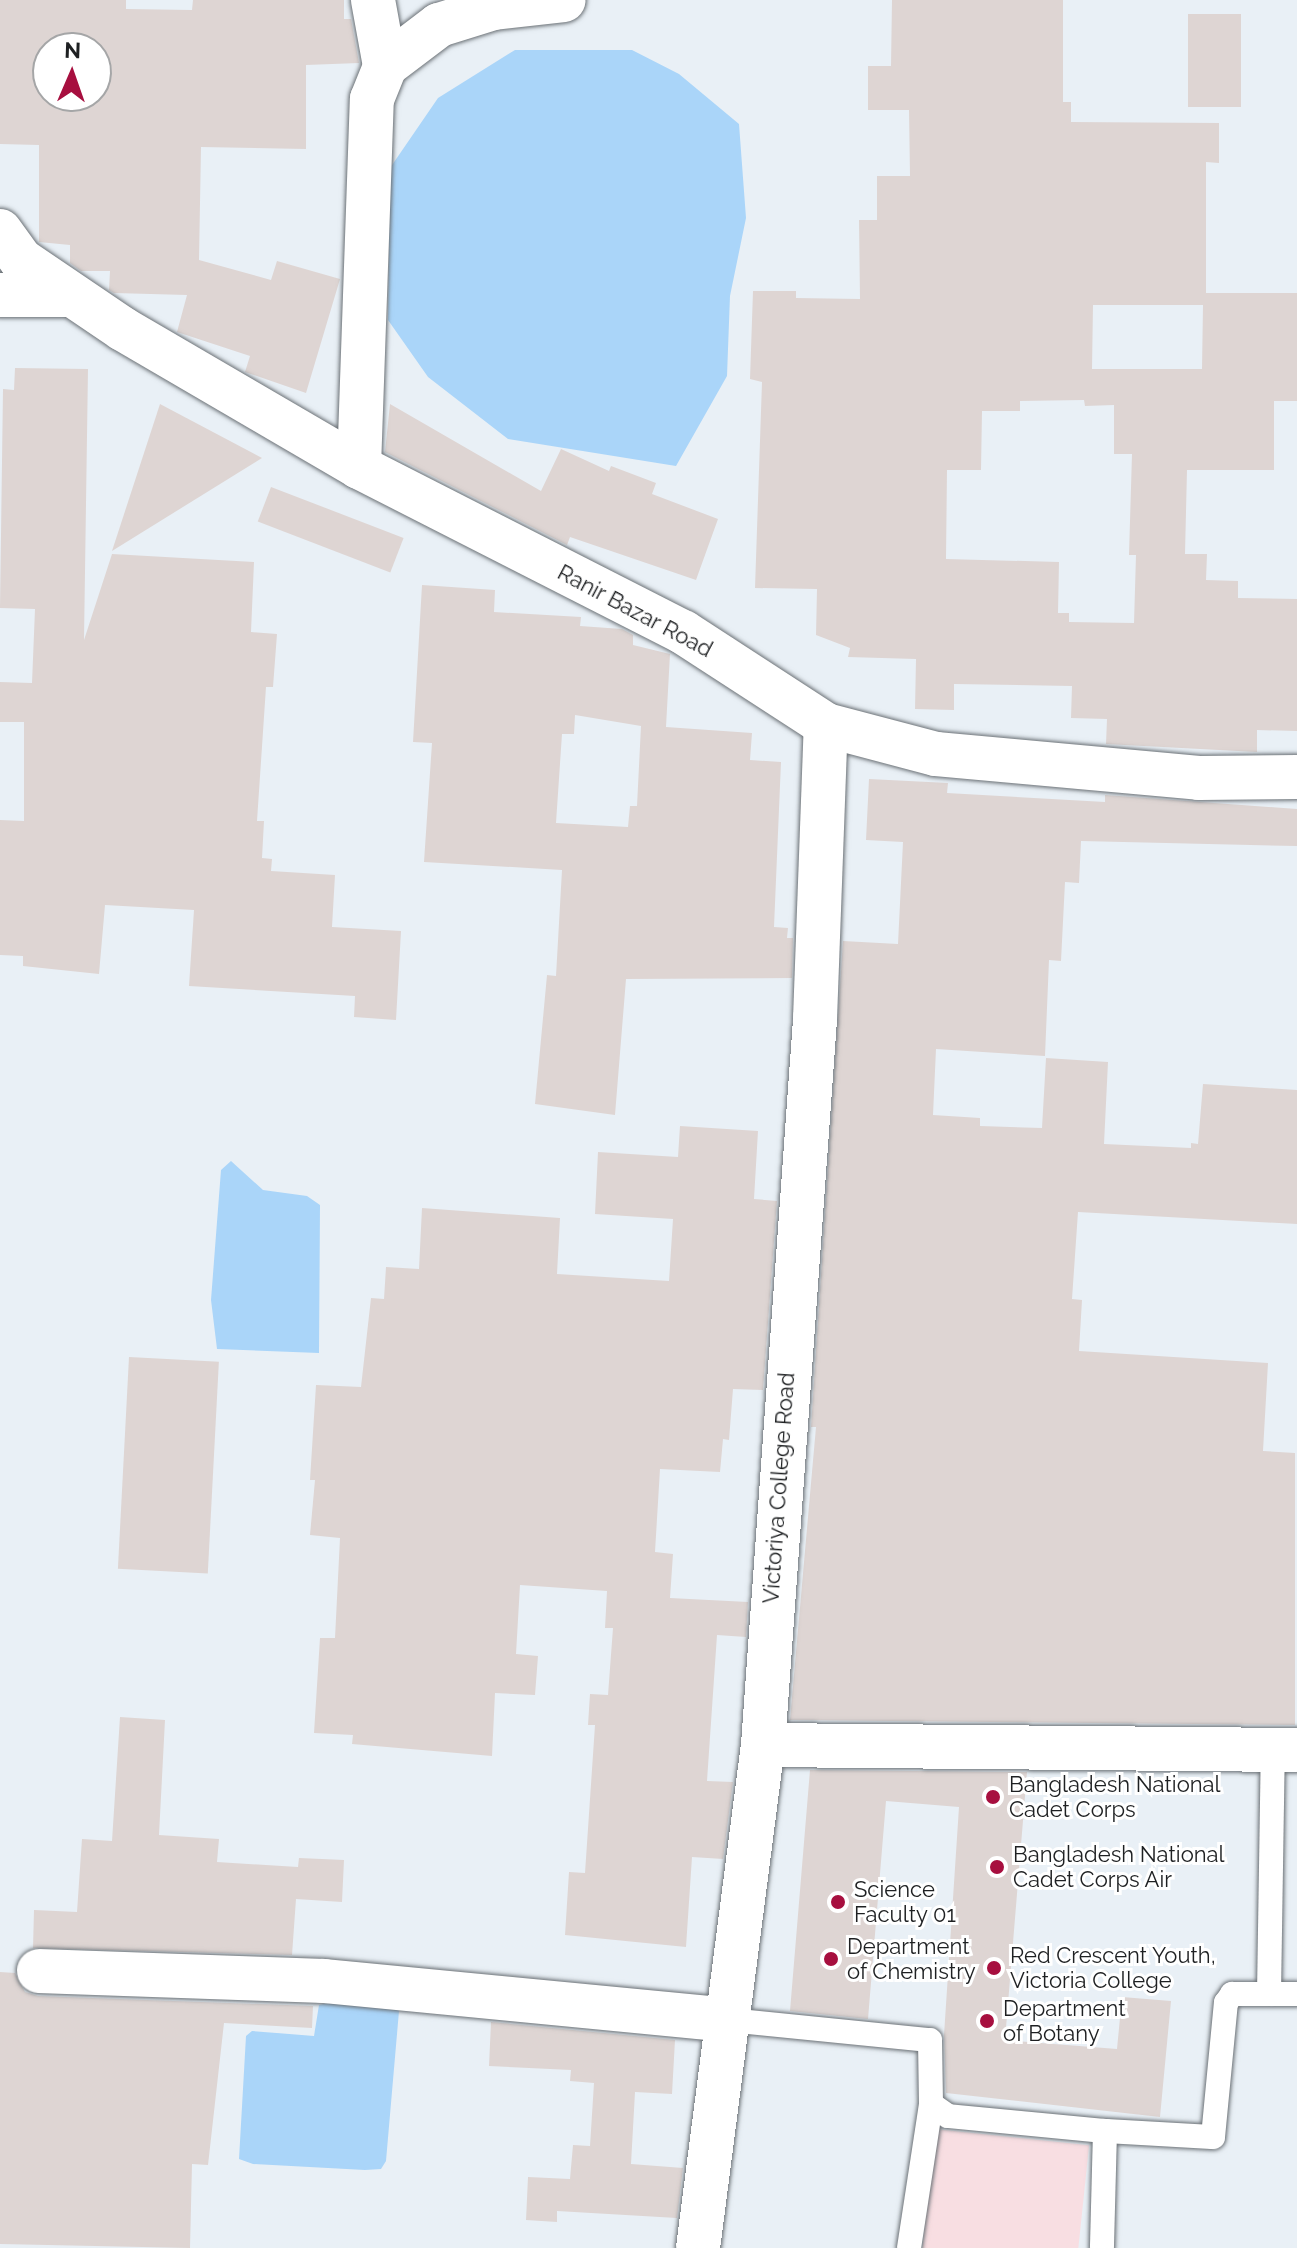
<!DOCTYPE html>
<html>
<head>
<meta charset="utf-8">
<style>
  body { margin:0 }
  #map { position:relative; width:1297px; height:2248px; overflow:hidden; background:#e9f0f6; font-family:Raleway,sans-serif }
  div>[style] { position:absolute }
  .industrial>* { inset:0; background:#f8dee2; transform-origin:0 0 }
  .water>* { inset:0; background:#aad5f9 }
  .building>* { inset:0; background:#ded5d3; transform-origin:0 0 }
  .roads { filter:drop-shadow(0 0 2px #6b7176) drop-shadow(0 0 2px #6b7176) }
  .lane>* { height:24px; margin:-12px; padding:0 12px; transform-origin:12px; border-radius:12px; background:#fff }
  .street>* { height:44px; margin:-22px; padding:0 22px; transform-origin:22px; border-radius:22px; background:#fff }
  .secondary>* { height:44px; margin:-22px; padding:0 22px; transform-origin:22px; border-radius:22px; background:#fff }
  .dots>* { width:22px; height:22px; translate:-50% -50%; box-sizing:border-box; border:4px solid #fff; border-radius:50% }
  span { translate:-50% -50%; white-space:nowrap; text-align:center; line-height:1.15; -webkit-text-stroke:6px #fff; paint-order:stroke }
  .street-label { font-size:22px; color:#1e2022 }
  .poi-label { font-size:22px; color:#1e2022 }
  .left { translate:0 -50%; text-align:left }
  .north { position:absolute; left:32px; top:32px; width:80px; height:80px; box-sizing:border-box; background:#fff; border:2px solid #a5a6a7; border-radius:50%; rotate:2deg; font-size:22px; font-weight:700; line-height:32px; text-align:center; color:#1e2022 }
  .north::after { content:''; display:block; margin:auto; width:28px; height:36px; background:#a70f3f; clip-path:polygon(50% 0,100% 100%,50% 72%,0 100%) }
</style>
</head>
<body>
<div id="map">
  <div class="industrial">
    <div style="left:935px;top:2129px;width:155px;height:120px;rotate:6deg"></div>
  </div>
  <div class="water">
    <div style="clip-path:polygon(515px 50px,632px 50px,679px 74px,739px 124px,746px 218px,730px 296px,727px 376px,676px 466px,508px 439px,428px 377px,388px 320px,390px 168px,438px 98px)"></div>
    <div style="clip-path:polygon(231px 1161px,263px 1190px,307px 1196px,320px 1205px,319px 1353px,217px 1349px,211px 1300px,221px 1170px)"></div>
    <div style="clip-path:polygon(332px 2002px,391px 2003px,399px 2011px,386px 2161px,381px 2169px,365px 2170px,253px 2164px,239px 2159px,246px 2036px,252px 2031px,314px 2036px,319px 2005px)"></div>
  </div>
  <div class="building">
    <div style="clip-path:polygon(evenodd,0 0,126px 0,126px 9px,192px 10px,193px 0,344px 0,344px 19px,351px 19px,359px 63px,306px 65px,306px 149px,201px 147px,199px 260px,271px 280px,277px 261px,340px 279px,306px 393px,245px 372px,250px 356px,177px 332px,187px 295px,114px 293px,109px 290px,110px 271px,81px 271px,70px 263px,70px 245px,39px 242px,39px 145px,0 144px,0 0,48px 48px,96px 48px,96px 96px,48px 96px,48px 48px)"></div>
    <div style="clip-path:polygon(evenodd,892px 0,1063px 0,1063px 102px,1071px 102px,1071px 122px,1219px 123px,1219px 163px,1206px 162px,1206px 293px,1297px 293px,1297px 401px,1274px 401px,1274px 470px,1187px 470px,1185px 554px,1207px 554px,1206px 580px,1238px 581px,1238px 598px,1297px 599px,1297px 731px,1257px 730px,1257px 752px,1106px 744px,1107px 719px,1071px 718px,1072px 686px,954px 684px,954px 710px,915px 709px,916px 659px,848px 657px,850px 648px,816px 635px,817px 589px,755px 588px,762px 382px,750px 379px,753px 291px,796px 291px,796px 298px,860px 299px,859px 220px,877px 220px,877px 176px,910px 176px,909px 110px,868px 110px,868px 66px,891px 66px,892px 0,1093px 305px,1203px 305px,1202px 369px,1092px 369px,1093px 305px,892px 0,1084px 400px,1085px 406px,1114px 405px,1114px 454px,1132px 454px,1129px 555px,1136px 555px,1134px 623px,1069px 622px,1069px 613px,1058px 613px,1059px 562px,946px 559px,947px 470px,981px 470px,982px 411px,1020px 411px,1020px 401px,1084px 400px)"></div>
    <div style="left:1188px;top:14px;width:53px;height:93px"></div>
    <div style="clip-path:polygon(15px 368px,88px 369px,84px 640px,112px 554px,254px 562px,251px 632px,277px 634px,273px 687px,266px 687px,257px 821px,264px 821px,262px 858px,272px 859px,271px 871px,335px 875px,332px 927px,401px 931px,396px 1020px,354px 1017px,355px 996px,189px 986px,194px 910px,105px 905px,99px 974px,23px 966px,23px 956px,0 955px,0 820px,24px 821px,24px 722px,0 722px,0 682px,32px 683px,35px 609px,0 608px,3px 389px,14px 390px)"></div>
    <div style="clip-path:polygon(160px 404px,262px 458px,112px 551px)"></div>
    <div style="clip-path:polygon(390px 404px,541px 491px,561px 449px,609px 471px,611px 466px,656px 483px,652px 494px,718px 519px,696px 580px,570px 537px,567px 545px,385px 452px)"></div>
    <div style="left:271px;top:487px;width:142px;height:37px;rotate:21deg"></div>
    <div style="clip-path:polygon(evenodd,422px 585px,495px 590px,494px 612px,581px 617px,580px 626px,622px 629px,633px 635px,633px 645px,670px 654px,666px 727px,752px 733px,750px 760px,781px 762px,774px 927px,788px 928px,787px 938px,793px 938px,792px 978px,626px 979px,615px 1115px,535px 1104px,547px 975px,556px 976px,562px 870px,424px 862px,432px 743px,413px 742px,422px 585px,575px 715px,641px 726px,637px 806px,630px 806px,628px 827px,556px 823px,562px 734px,574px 734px,575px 715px)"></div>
    <div style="clip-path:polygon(869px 779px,948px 783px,947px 793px,1105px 802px,1105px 795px,1297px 809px,1297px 846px,1081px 841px,1079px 883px,1065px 882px,1061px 961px,1049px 960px,1045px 1056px,936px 1049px,933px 1115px,980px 1118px,980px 1126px,1042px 1128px,1046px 1058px,1108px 1062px,1104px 1144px,1191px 1148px,1191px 1143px,1198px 1144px,1203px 1084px,1297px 1090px,1297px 1224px,1078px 1212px,1072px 1299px,1082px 1300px,1079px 1351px,1268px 1363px,1263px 1451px,1295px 1453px,1295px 1725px,790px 1720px,816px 1427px,811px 1427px,843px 941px,898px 944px,903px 842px,866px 840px)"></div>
    <div style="clip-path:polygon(680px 1126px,758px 1131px,754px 1199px,777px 1201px,763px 1390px,733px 1389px,729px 1440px,723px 1439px,720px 1472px,660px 1469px,655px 1552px,673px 1554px,670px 1598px,748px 1602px,746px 1637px,717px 1635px,707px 1781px,733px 1782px,723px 1859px,692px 1857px,686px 1947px,565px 1935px,569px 1872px,585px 1873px,595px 1725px,588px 1725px,590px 1694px,608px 1695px,613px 1628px,605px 1628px,607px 1591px,520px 1585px,516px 1654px,538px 1656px,535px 1695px,495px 1693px,492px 1756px,352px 1744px,353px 1735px,314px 1733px,320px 1638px,335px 1638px,340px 1538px,310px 1535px,315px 1480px,310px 1480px,316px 1385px,361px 1387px,371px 1298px,384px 1299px,386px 1267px,419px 1269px,422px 1208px,560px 1218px,557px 1274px,669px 1281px,673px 1219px,595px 1214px,598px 1152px,678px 1157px)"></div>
    <div style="left:129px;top:1357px;width:90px;height:212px;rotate:3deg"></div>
    <div style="clip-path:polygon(120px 1717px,165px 1720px,159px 1835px,219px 1839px,217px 1862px,298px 1867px,299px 1858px,344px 1860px,342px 1902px,296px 1899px,292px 1955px,33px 1948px,34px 1910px,77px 1912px,82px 1839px,112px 1841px)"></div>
    <div style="clip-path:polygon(810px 1770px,1027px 1772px,1005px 2040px,1117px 2049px,1122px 1997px,1171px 2001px,1160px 2117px,946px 2093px,944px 2035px,959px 1807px,886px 1801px,868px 2019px,790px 2011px)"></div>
    <div style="clip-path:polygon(0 1972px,15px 1973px,25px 1992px,38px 1996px,313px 2006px,312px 2028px,224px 2023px,208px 2165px,192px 2164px,190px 2248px,0 2244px)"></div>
    <div style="clip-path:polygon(491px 2022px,675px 2040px,672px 2094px,635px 2092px,631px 2164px,683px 2168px,677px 2218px,557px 2211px,557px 2222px,526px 2220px,528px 2177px,570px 2179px,573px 2145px,590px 2146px,594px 2083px,570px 2081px,571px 2070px,489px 2066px)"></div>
  </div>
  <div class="roads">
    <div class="lane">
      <div style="left:1269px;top:1994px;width:244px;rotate:-89.1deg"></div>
      <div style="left:728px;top:2020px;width:203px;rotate:5.7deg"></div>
      <div style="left:930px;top:2040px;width:64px;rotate:89.1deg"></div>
      <div style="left:931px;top:2104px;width:21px;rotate:35deg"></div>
      <div style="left:948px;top:2116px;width:158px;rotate:5.5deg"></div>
      <div style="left:1105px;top:2131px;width:117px;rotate:91.5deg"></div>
      <div style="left:1105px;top:2131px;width:108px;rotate:3.2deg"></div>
      <div style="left:1213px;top:2137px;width:135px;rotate:-84.5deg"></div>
      <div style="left:1226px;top:2003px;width:11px;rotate:-56deg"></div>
      <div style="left:1232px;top:1994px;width:65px"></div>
      <div style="left:909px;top:2248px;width:146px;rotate:-81.3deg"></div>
    </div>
    <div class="street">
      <div style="left:373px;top:0;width:67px;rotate:79.7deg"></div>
      <div style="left:359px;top:467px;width:368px;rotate:-88deg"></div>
      <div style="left:372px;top:99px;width:35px;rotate:-68deg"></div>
      <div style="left:385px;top:66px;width:68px;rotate:-37.2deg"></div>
      <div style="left:439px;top:25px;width:58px;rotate:-17.2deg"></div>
      <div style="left:494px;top:8px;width:70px;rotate:-6.5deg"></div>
      <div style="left:763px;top:1745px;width:534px;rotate:0.54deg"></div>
      <div style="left:39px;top:1971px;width:285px;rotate:2deg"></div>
      <div style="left:324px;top:1981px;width:406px;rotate:5.5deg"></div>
    </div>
    <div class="secondary">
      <div style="left:0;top:231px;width:36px;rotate:54deg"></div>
      <div style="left:21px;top:260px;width:123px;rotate:34.1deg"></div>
      <div style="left:123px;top:329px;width:273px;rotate:30.3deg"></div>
      <div style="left:359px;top:467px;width:364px;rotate:27deg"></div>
      <div style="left:683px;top:632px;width:171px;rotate:33deg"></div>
      <div style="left:826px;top:725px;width:114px;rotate:14.8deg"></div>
      <div style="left:936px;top:754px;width:264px;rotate:5.2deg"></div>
      <div style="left:1199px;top:778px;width:98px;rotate:-0.6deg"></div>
      <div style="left:0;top:295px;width:68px"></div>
      <div style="left:698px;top:2248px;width:507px;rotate:-82.64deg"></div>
      <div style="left:763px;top:1745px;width:728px;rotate:-85.9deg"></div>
      <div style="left:815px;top:1019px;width:294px;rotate:-87.9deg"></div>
    </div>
  </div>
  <div class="dots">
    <div style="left:993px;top:1797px;background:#a70f3f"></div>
    <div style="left:997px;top:1867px;background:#a70f3f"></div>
    <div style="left:838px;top:1902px;background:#a70f3f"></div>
    <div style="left:831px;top:1959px;background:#a70f3f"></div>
    <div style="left:994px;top:1968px;background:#a70f3f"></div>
    <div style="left:987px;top:2021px;background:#a70f3f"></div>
  </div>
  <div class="street-label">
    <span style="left:635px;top:611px;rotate:28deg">Ranir Bazar Road</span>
    <span style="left:779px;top:1488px;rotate:-86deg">Victoriya College Road</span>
  </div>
  <div class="poi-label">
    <span class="left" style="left:1009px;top:1797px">Bangladesh National<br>Cadet Corps</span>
    <span class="left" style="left:1013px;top:1867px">Bangladesh National<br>Cadet Corps Air</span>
    <span class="left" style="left:854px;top:1902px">Science<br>Faculty 01</span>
    <span class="left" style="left:847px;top:1959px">Department<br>of Chemistry</span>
    <span class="left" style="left:1010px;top:1968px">Red Crescent Youth,<br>Victoria College</span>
    <span class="left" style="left:1003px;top:2021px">Department<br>of Botany</span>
  </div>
  <div class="north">N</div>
</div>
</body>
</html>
